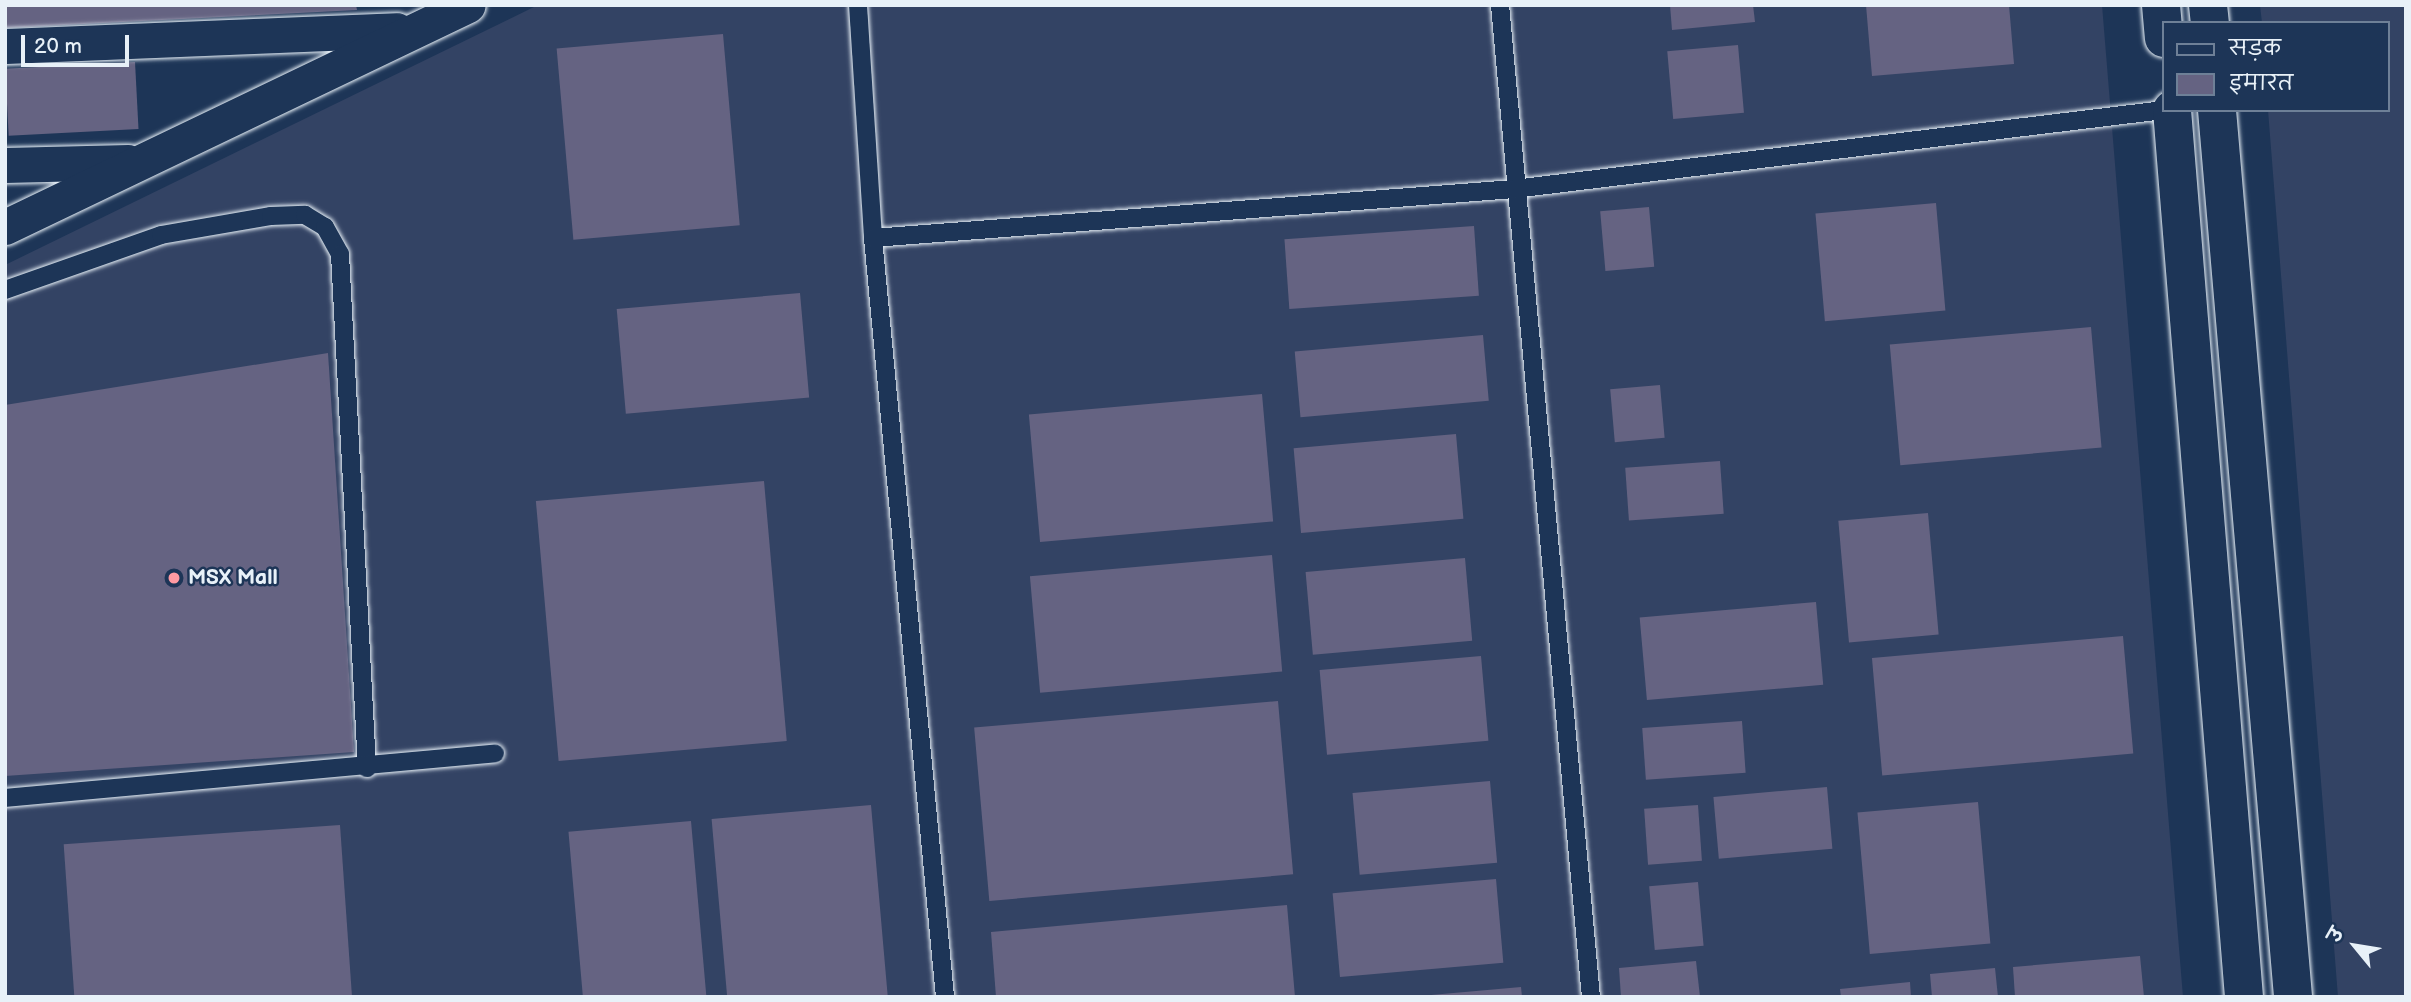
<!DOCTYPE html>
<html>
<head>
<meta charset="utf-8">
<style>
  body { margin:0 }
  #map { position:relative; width:2411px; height:1002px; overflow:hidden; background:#1d3557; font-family:"Balsamiq Sans","Playpen Sans Deva",sans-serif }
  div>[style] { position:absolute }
  .built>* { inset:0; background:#334364 }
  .building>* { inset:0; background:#656382; transform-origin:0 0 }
  .roads { filter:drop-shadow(0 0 2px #e8f1f8) drop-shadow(0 0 2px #e8f1f8) }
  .lane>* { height:18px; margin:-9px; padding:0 9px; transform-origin:9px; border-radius:9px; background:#1d3557 }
  .street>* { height:35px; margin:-17.5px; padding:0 17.5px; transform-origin:17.5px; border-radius:17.5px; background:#1d3557 }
  .secondary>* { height:38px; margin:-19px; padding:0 19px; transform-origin:19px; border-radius:19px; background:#1d3557 }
  .dots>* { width:19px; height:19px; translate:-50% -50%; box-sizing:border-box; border:4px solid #1d3557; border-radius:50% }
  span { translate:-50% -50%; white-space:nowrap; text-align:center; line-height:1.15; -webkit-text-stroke:5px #1d3557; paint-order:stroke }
  .poi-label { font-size:21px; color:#e8f1f8; font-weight:700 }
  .left { translate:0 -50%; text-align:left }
  .frame { position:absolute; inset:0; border:7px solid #e8f1f8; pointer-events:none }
  .legend { position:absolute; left:2162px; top:21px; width:228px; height:91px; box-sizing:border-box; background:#1d3557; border:2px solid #6e8097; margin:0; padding:9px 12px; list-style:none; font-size:21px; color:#e8f1f8 }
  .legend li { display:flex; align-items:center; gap:14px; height:35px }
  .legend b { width:35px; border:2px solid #6e8097 }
  .north { position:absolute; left:2320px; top:911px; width:70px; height:70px; -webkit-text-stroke:5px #1d3557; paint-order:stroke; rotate:300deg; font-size:19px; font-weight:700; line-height:28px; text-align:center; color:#e8f1f8 }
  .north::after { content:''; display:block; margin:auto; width:24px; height:32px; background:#e8f1f8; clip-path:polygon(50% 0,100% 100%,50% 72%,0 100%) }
  .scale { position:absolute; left:21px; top:35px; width:108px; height:32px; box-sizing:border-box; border:4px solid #e8f1f8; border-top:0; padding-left:9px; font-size:21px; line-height:24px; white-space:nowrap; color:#e8f1f8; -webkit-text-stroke:5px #1d3557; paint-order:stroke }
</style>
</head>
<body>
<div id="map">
  <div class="built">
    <div style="clip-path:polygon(538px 5px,2102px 5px,2183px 997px,5px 997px,5px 265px)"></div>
    <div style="clip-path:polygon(2260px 5px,2406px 5px,2406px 997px,2338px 997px,2268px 110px,2388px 110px,2388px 23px,2262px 23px)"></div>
  </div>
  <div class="building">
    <div style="clip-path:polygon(5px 5px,356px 5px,357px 10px,5px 28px)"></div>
    <div style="clip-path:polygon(1670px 5px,1753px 5px,1755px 22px,1672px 30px)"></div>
    <div style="clip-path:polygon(1866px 5px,2009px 5px,2014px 64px,1872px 76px)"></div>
    <div style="left:723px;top:34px;width:192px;height:167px;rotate:85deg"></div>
    <div style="left:1738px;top:45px;width:68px;height:71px;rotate:85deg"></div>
    <div style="left:135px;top:62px;width:67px;height:130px;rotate:87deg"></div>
    <div style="left:1936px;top:203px;width:108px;height:121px;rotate:85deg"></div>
    <div style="left:1649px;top:207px;width:60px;height:49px;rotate:85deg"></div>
    <div style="left:1474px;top:226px;width:70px;height:190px;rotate:86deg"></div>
    <div style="left:800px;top:293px;width:105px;height:184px;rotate:85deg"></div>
    <div style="left:2091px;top:327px;width:121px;height:202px;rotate:85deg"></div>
    <div style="left:1483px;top:335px;width:66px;height:189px;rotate:85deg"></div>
    <div style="clip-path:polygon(328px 353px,354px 752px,5px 776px,5px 405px)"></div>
    <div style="left:1660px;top:385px;width:53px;height:50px;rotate:85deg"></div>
    <div style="left:1262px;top:394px;width:128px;height:234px;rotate:85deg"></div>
    <div style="left:1456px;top:434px;width:85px;height:163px;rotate:85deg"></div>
    <div style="left:1720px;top:461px;width:53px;height:95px;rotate:86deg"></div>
    <div style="left:764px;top:481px;width:261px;height:229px;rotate:85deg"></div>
    <div style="left:1928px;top:513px;width:122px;height:90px;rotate:85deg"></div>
    <div style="left:1272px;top:555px;width:117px;height:243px;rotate:85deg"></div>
    <div style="left:1465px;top:558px;width:83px;height:160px;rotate:85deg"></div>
    <div style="left:1816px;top:602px;width:83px;height:177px;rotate:85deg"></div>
    <div style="left:2123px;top:636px;width:118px;height:252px;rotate:85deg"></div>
    <div style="left:1481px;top:656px;width:85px;height:162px;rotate:85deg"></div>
    <div style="left:1278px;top:701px;width:174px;height:305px;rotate:85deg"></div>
    <div style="left:1742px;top:721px;width:52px;height:100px;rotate:86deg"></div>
    <div style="left:1490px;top:781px;width:82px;height:138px;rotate:85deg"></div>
    <div style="left:1827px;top:787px;width:62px;height:114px;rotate:85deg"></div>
    <div style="left:1978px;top:802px;width:142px;height:121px;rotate:85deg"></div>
    <div style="left:871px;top:805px;width:193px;height:160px;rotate:85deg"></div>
    <div style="left:1698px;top:805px;width:56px;height:54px;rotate:86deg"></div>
    <div style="left:691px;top:821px;width:177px;height:123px;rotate:85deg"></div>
    <div style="left:340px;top:825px;width:172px;height:277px;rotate:86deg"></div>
    <div style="left:1496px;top:879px;width:84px;height:164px;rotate:85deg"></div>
    <div style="left:1698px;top:882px;width:64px;height:49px;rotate:85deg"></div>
    <div style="clip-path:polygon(1287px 905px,1295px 997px,996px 997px,991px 932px)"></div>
    <div style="clip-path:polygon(2140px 956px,2144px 997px,2015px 997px,2013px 967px)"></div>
    <div style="clip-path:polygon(1696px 961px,1700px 997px,1621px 997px,1619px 968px)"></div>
    <div style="clip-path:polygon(1995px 968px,1998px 997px,1932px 997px,1930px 974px)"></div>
    <div style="clip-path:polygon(1910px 982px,1911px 997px,1841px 997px,1840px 989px)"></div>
    <div style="clip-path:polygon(1521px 987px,1522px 997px,1431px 997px,1431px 995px)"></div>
  </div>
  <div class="roads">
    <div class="lane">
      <div style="left:858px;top:5px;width:233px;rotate:86.3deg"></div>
      <div style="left:873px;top:238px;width:762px;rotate:84.58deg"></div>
      <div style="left:1500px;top:5px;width:996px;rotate:84.76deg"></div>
      <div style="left:873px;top:238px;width:643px;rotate:-4.37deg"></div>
      <div style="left:1514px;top:189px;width:655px;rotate:-6.93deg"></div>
      <div style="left:5px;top:290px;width:165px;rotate:-19.4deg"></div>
      <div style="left:161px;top:235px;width:112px;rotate:-9.8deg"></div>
      <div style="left:271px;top:216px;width:34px;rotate:-2deg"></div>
      <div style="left:305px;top:215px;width:23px;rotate:31deg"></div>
      <div style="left:325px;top:227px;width:31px;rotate:61deg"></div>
      <div style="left:340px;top:254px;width:515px;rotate:86.99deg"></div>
      <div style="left:5px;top:798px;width:492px;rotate:-5.2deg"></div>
    </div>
    <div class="street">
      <div style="left:5px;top:46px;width:392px;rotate:-2.3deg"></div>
      <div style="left:5px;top:165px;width:123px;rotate:-1.4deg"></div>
      <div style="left:5px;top:227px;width:513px;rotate:-25.62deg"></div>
    </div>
    <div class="secondary">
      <div style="left:2161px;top:5px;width:33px;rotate:85deg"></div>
      <div style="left:2208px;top:5px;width:18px;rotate:84deg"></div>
      <div style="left:2172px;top:110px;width:890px;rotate:85.36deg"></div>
      <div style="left:2217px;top:110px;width:890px;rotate:85.1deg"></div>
    </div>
  </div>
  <div class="dots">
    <div style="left:174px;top:578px;background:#ff9aa2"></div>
  </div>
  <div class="poi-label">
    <span class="left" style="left:188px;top:578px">MSX Mall</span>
  </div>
  <div class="frame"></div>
  <ul class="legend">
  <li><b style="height:9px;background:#1d3557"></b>सड़क</li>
  <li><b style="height:19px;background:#656382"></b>इमारत</li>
  </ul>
  <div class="north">उ</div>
  <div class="scale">20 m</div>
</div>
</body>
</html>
